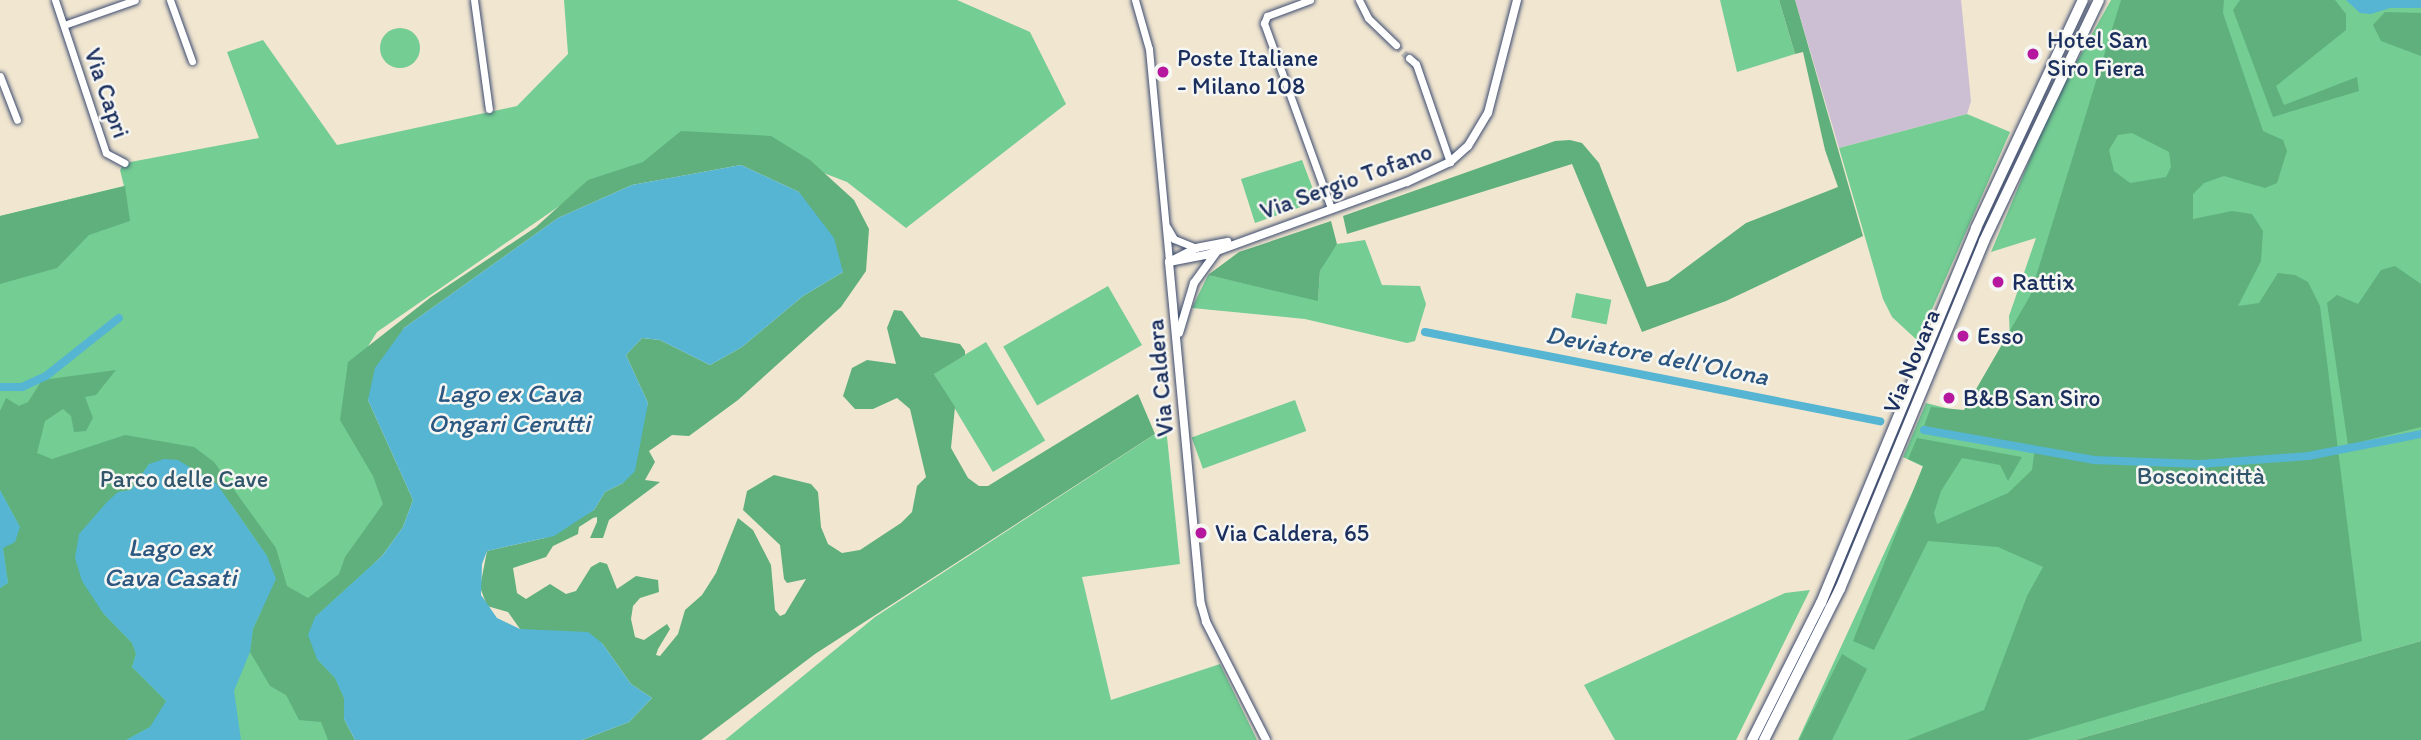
<!DOCTYPE html>
<html>
<head>
<meta charset="utf-8">
<style>
  body { margin:0 }
  #map { position:relative; width:2421px; height:740px; overflow:hidden; background:#f1e6d0; font-family:Itim,sans-serif }
  div>[style] { position:absolute }
  .industrial>* { inset:0; background:#ccbed3 }
  .green>* { inset:0; background:#74cd93; transform-origin:0 0 }
  .round { border-radius:50% }
  .forest>* { inset:0; background:#5fb07d }
  .water>* { inset:0; background:#55b5d3 }
  .canal>* { height:8px; margin:-4px; padding:0 4px; transform-origin:4px; border-radius:4px; background:#55b5d3 }
  .minor-tunnel>* { height:7px; margin-top:-3.5px; transform-origin:0; background:repeating-linear-gradient(90deg,#c6c1b9 0 7px,transparent 0 10.5px) }
  .roads { filter:drop-shadow(0 0 2px #3b4a6f) drop-shadow(0 0 2px #3b4a6f) }
  .minor>* { height:7px; margin:-3.5px; padding:0 3.5px; transform-origin:3.5px; border-radius:3.5px; background:#fff }
  .tertiary>* { height:8px; margin:-4px; padding:0 4px; transform-origin:4px; border-radius:4px; background:#fff }
  .primary>* { height:10px; margin:-5px; padding:0 5px; transform-origin:5px; border-radius:5px; background:#fff }
  .dots>* { width:19px; height:19px; translate:-50% -50%; box-sizing:border-box; border:4px solid #f6f6f2; border-radius:50% }
  span { translate:-50% -50%; white-space:nowrap; text-align:center; line-height:1.15; -webkit-text-stroke:5px #f6f6f2; paint-order:stroke }
  .poi-label { font-size:24px; color:#1b2f5e }
  .left { translate:0 -50%; text-align:left }
  .street-label { font-size:24px; color:#1b2f5e }
  .park-label { font-size:24px; color:#31566b }
  .water-label { font-size:26px; color:#2c5781; font-style:italic }
</style>
</head>
<body>
<div id="map">
  <div class="industrial">
    <div style="clip-path:polygon(1795px 0,1961px 0,1971px 101px,1967px 114px,1839px 148px)"></div>
  </div>
  <div class="green">
    <div style="clip-path:polygon(564px 0,957px 0,1030px 32px,1066px 104px,906px 228px,847px 182px,785px 158px,597px 180px,377px 332px,357px 364px,389px 489px,338px 740px,0 740px,0 216px,124px 186px,120px 170px,125px 163px,259px 138px,227px 52px,263px 40px,337px 145px,517px 106px,568px 54px)"></div>
    <div style="clip-path:polygon(1720px 0,1779px 0,1795px 54px,1737px 72px)"></div>
    <div style="clip-path:polygon(2111px 0,2421px 0,2421px 641px,2075px 740px,1798px 740px,1924px 467px,1903px 457px,1926px 403px,1965px 413px,2010px 341px,2009px 316px,2036px 238px,1991px 252px,2053px 104px)"></div>
    <div class="round" style="left:380px;top:28px;width:40px;height:40px"></div>
    <div style="clip-path:polygon(1967px 114px,2010px 132px,1918px 341px,1892px 317px,1883px 299px,1839px 148px)"></div>
    <div style="clip-path:polygon(1302px 160px,1314px 192px,1312px 203px,1255px 223px,1241px 179px)"></div>
    <div style="clip-path:polygon(1365px 240px,1382px 285px,1420px 286px,1426px 304px,1415px 341px,1407px 343px,1305px 319px,1192px 308px,1208px 275px,1318px 300px,1320px 271px,1331px 251px,1337px 244px)"></div>
    <div style="left:1108px;top:286px;width:68px;height:121px;rotate:60deg"></div>
    <div style="left:1576px;top:293px;width:36px;height:25px;rotate:11deg"></div>
    <div style="left:986px;top:342px;width:115px;height:61px;rotate:59deg"></div>
    <div style="left:1295px;top:400px;width:33px;height:110px;rotate:70deg"></div>
    <div style="clip-path:polygon(1166px 427px,1180px 564px,1082px 577px,1111px 700px,1220px 664px,1257px 740px,725px 740px,875px 617px)"></div>
    <div style="clip-path:polygon(1810px 590px,1736px 740px,1615px 740px,1584px 685px,1785px 593px)"></div>
  </div>
  <div class="forest">
    <div style="clip-path:polygon(1779px 0,1795px 0,1863px 236px,1726px 301px,1642px 332px,1572px 164px,1347px 234px,1343px 216px,1555px 141px,1570px 140px,1582px 143px,1599px 163px,1647px 287px,1668px 281px,1746px 223px,1838px 187px,1825px 150px,1803px 52px,1795px 54px)"></div>
    <div style="clip-path:polygon(evenodd,2121px 0,2224px 0,2223px 13px,2263px 131px,2283px 140px,2287px 151px,2277px 183px,2265px 188px,2224px 176px,2204px 183px,2193px 194px,2193px 219px,2232px 211px,2252px 214px,2263px 231px,2261px 261px,2238px 306px,2259px 303px,2278px 273px,2295px 275px,2308px 282px,2320px 306px,2362px 641px,2027px 740px,1907px 740px,1984px 710px,2027px 596px,2043px 567px,1998px 547px,1928px 541px,1874px 650px,1853px 641px,1923px 466px,1908px 459px,1917px 438px,2022px 457px,2008px 481px,2000px 465px,1962px 458px,1941px 491px,1934px 513px,1937px 524px,2008px 493px,2032px 470px,2035px 447px,1924px 426px,1931px 407px,1964px 410px,2030px 296px,2121px 0,2132px 133px,2169px 152px,2171px 167px,2166px 177px,2130px 183px,2114px 171px,2109px 150px,2118px 135px,2132px 133px)"></div>
    <div style="clip-path:polygon(2240px 0,2335px 0,2346px 14px,2346px 30px,2276px 86px,2284px 105px,2357px 77px,2359px 91px,2273px 117px,2233px 10px)"></div>
    <div style="clip-path:polygon(2385px 12px,2421px 13px,2421px 56px,2381px 41px,2373px 25px)"></div>
    <div style="clip-path:polygon(681px 131px,771px 136px,810px 160px,854px 200px,869px 229px,866px 271px,841px 307px,738px 400px,689px 436px,672px 435px,649px 451px,655px 462px,645px 480px,660px 482px,609px 520px,603px 538px,590px 538px,597px 522px,597px 517px,593px 518px,579px 527px,578px 534px,553px 546px,546px 557px,513px 568px,517px 593px,526px 599px,550px 584px,566px 594px,576px 591px,591px 567px,600px 562px,607px 564px,617px 589px,636px 576px,658px 580px,659px 592px,640px 598px,633px 606px,631px 619px,635px 637px,644px 640px,667px 624px,670px 629px,658px 649px,656px 655px,660px 656px,678px 634px,685px 610px,702px 595px,716px 573px,738px 518px,753px 530px,771px 565px,775px 610px,780px 616px,785px 614px,806px 579px,787px 583px,784px 579px,780px 545px,743px 510px,747px 491px,774px 475px,811px 484px,818px 492px,821px 527px,828px 544px,842px 553px,860px 550px,901px 523px,912px 512px,917px 486px,926px 477px,910px 409px,897px 398px,873px 409px,855px 409px,843px 396px,852px 368px,867px 360px,896px 364px,887px 328px,894px 310px,902px 311px,921px 337px,960px 344px,965px 351px,965px 355px,934px 374px,955px 407px,951px 448px,968px 478px,979px 486px,988px 486px,1138px 394px,1155px 434px,815px 654px,701px 740px,582px 740px,629px 722px,652px 698px,631px 684px,602px 643px,520px 629px,508px 612px,487px 606px,480px 587px,487px 551px,545px 538px,594px 510px,605px 492px,623px 483px,648px 403px,626px 355px,642px 338px,660px 340px,710px 365px,742px 347px,803px 296px,843px 272px,799px 192px,741px 165px,632px 185px,558px 218px,404px 328px,368px 400px,413px 500px,403px 527px,382px 556px,315px 617px,317px 659px,335px 678px,344px 698px,344px 719px,355px 740px,328px 740px,321px 722px,299px 720px,286px 695px,270px 686px,250px 652px,253px 629px,261px 612px,267px 556px,231px 504px,149px 464px,131px 490px,118px 492px,103px 613px,132px 643px,136px 654px,132px 667px,166px 701px,162px 713px,150px 727px,126px 740px,0 740px,0 588px,8px 583px,3px 548px,20px 527px,0 490px,0 411px,6px 398px,19px 406px,28px 402px,42px 380px,116px 370px,96px 395px,85px 397px,93px 418px,86px 431px,74px 432px,71px 416px,63px 409px,45px 421px,37px 453px,52px 459px,125px 435px,194px 447px,214px 462px,276px 548px,287px 586px,308px 598px,339px 574px,345px 557px,383px 504px,373px 476px,340px 420px,348px 362px,431px 297px,536px 227px,588px 180px,643px 162px)"></div>
    <div style="clip-path:polygon(125px 186px,130px 221px,89px 235px,57px 268px,0 284px,0 216px)"></div>
    <div style="clip-path:polygon(1331px 221px,1337px 244px,1320px 271px,1318px 301px,1208px 275px,1239px 252px)"></div>
    <div style="clip-path:polygon(2395px 266px,2421px 284px,2421px 427px,2348px 445px,2327px 303px,2337px 295px,2358px 304px,2381px 270px)"></div>
    <div style="clip-path:polygon(2421px 641px,2421px 740px,2075px 740px)"></div>
    <div style="clip-path:polygon(1842px 654px,1867px 669px,1832px 740px,1799px 740px)"></div>
  </div>
  <div class="water">
    <div style="clip-path:polygon(2346px 0,2421px 0,2421px 8px,2390px 8px,2371px 14px,2360px 13px)"></div>
    <div style="clip-path:polygon(741px 165px,799px 192px,834px 238px,843px 272px,803px 296px,742px 347px,710px 365px,660px 340px,642px 338px,626px 355px,648px 403px,635px 471px,623px 483px,605px 492px,594px 510px,554px 536px,487px 551px,482px 564px,481px 595px,497px 618px,520px 629px,588px 632px,602px 643px,631px 684px,652px 698px,629px 722px,582px 740px,355px 740px,344px 719px,344px 698px,335px 678px,317px 659px,308px 635px,315px 617px,382px 556px,403px 527px,413px 500px,368px 400px,375px 368px,404px 328px,558px 218px,632px 185px)"></div>
    <div style="clip-path:polygon(164px 459px,178px 460px,217px 484px,267px 556px,276px 579px,253px 629px,250px 652px,234px 691px,241px 740px,126px 740px,150px 727px,166px 701px,132px 667px,136px 654px,132px 643px,103px 613px,82px 581px,75px 558px,79px 534px,107px 502px,118px 492px,131px 490px,149px 464px)"></div>
    <div style="clip-path:polygon(0 490px,20px 527px,15px 542px,3px 548px,8px 583px,0 588px)"></div>
  </div>
  <div class="canal">
    <div style="left:1425px;top:332px;width:464px;rotate:11.1deg"></div>
    <div style="left:0;top:387px;width:22px"></div>
    <div style="left:22px;top:387px;width:26px;rotate:-25deg"></div>
    <div style="left:46px;top:376px;width:93px;rotate:-38.5deg"></div>
    <div style="left:1924px;top:430px;width:173px;rotate:10deg"></div>
    <div style="left:2094px;top:460px;width:106px;rotate:2.2deg"></div>
    <div style="left:2200px;top:464px;width:108px;rotate:-4.2deg"></div>
    <div style="left:2308px;top:456px;width:115px;rotate:-11deg"></div>
  </div>
  <div class="minor-tunnel">
    <div style="left:1396px;top:45px;width:18px;rotate:45deg"></div>
  </div>
  <div class="roads">
    <div class="minor">
      <div style="left:55px;top:0;width:161px;rotate:71.6deg"></div>
      <div style="left:106px;top:153px;width:21px;rotate:28deg"></div>
      <div style="left:170px;top:0;width:65px;rotate:70.2deg"></div>
      <div style="left:474px;top:0;width:110px;rotate:82.2deg"></div>
      <div style="left:1135px;top:0;width:51px;rotate:74.1deg"></div>
      <div style="left:1149px;top:49px;width:214px;rotate:84.6deg"></div>
      <div style="left:1310px;top:0;width:46px;rotate:159.6deg"></div>
      <div style="left:1267px;top:16px;width:8px;rotate:113deg"></div>
      <div style="left:1264px;top:23px;width:197px;rotate:70.1deg"></div>
      <div style="left:1359px;top:0;width:20px;rotate:63deg"></div>
      <div style="left:1368px;top:18px;width:39px;rotate:44deg"></div>
      <div style="left:64px;top:25px;width:75px;rotate:-19.4deg"></div>
      <div style="left:1409px;top:58px;width:9px;rotate:41deg"></div>
      <div style="left:1416px;top:64px;width:104px;rotate:70.9deg"></div>
      <div style="left:0;top:76px;width:47px;rotate:68.9deg"></div>
      <div style="left:1167px;top:227px;width:14px;rotate:60deg"></div>
      <div style="left:1174px;top:239px;width:24px;rotate:22deg"></div>
    </div>
    <div class="tertiary">
      <div style="left:1169px;top:262px;width:343px;rotate:84.7deg"></div>
      <div style="left:1201px;top:604px;width:19px;rotate:74deg"></div>
      <div style="left:1206px;top:622px;width:132px;rotate:63deg"></div>
      <div style="left:1169px;top:262px;width:38px;rotate:-11deg"></div>
      <div style="left:1206px;top:255px;width:214px;rotate:-20deg"></div>
      <div style="left:1407px;top:182px;width:47px;rotate:-24.9deg"></div>
      <div style="left:1450px;top:162px;width:24px;rotate:-42deg"></div>
      <div style="left:1468px;top:146px;width:39px;rotate:-59deg"></div>
      <div style="left:1488px;top:113px;width:117px;rotate:-75.6deg"></div>
      <div style="left:1169px;top:262px;width:30px;rotate:-27deg"></div>
      <div style="left:1196px;top:248px;width:32px;rotate:-11deg"></div>
      <div style="left:1179px;top:333px;width:52px;rotate:-73.3deg"></div>
      <div style="left:1194px;top:283px;width:39px;rotate:-54deg"></div>
    </div>
    <div class="primary">
      <div style="left:1752px;top:740px;width:153px;rotate:-63.3deg"></div>
      <div style="left:1821px;top:603px;width:406px;rotate:-67.5deg"></div>
      <div style="left:1976px;top:228px;width:252px;rotate:-64.9deg"></div>
      <div style="left:1764px;top:740px;width:169px;rotate:-63.3deg"></div>
      <div style="left:1840px;top:589px;width:377px;rotate:-67.5deg"></div>
      <div style="left:1984px;top:241px;width:267px;rotate:-64.5deg"></div>
    </div>
  </div>
  <div class="dots">
    <div style="left:2033px;top:54px;background:#b5179e"></div>
    <div style="left:1163px;top:72px;background:#b5179e"></div>
    <div style="left:1998px;top:282px;background:#b5179e"></div>
    <div style="left:1963px;top:336px;background:#b5179e"></div>
    <div style="left:1949px;top:398px;background:#b5179e"></div>
    <div style="left:1201px;top:533px;background:#b5179e"></div>
  </div>
  <div class="poi-label">
    <span class="left" style="left:2047px;top:54px">Hotel San<br>Siro Fiera</span>
    <span class="left" style="left:1177px;top:72px">Poste Italiane<br>- Milano 108</span>
    <span class="left" style="left:2012px;top:282px">Rattix</span>
    <span class="left" style="left:1977px;top:336px">Esso</span>
    <span class="left" style="left:1963px;top:398px">B&amp;B San Siro</span>
    <span class="left" style="left:1215px;top:533px">Via Caldera, 65</span>
  </div>
  <div class="street-label">
    <span style="left:107px;top:93px;rotate:71deg">Via Capri</span>
    <span style="left:1346px;top:181px;rotate:-20deg">Via Sergio Tofano</span>
    <span style="left:1911px;top:361px;rotate:-67deg">Via Novara</span>
    <span style="left:1160px;top:378px;rotate:-95deg">Via Caldera</span>
  </div>
  <div class="park-label">
    <span style="left:2201px;top:476px">Boscoincittà</span>
    <span style="left:184px;top:479px">Parco delle Cave</span>
  </div>
  <div class="water-label">
    <span style="left:1657px;top:356px;rotate:11deg">Deviatore dell'Olona</span>
    <span style="left:509px;top:409px">Lago ex Cava<br>Ongari Cerutti</span>
    <span style="left:170px;top:563px">Lago ex<br>Cava Casati</span>
  </div>
</div>
</body>
</html>
